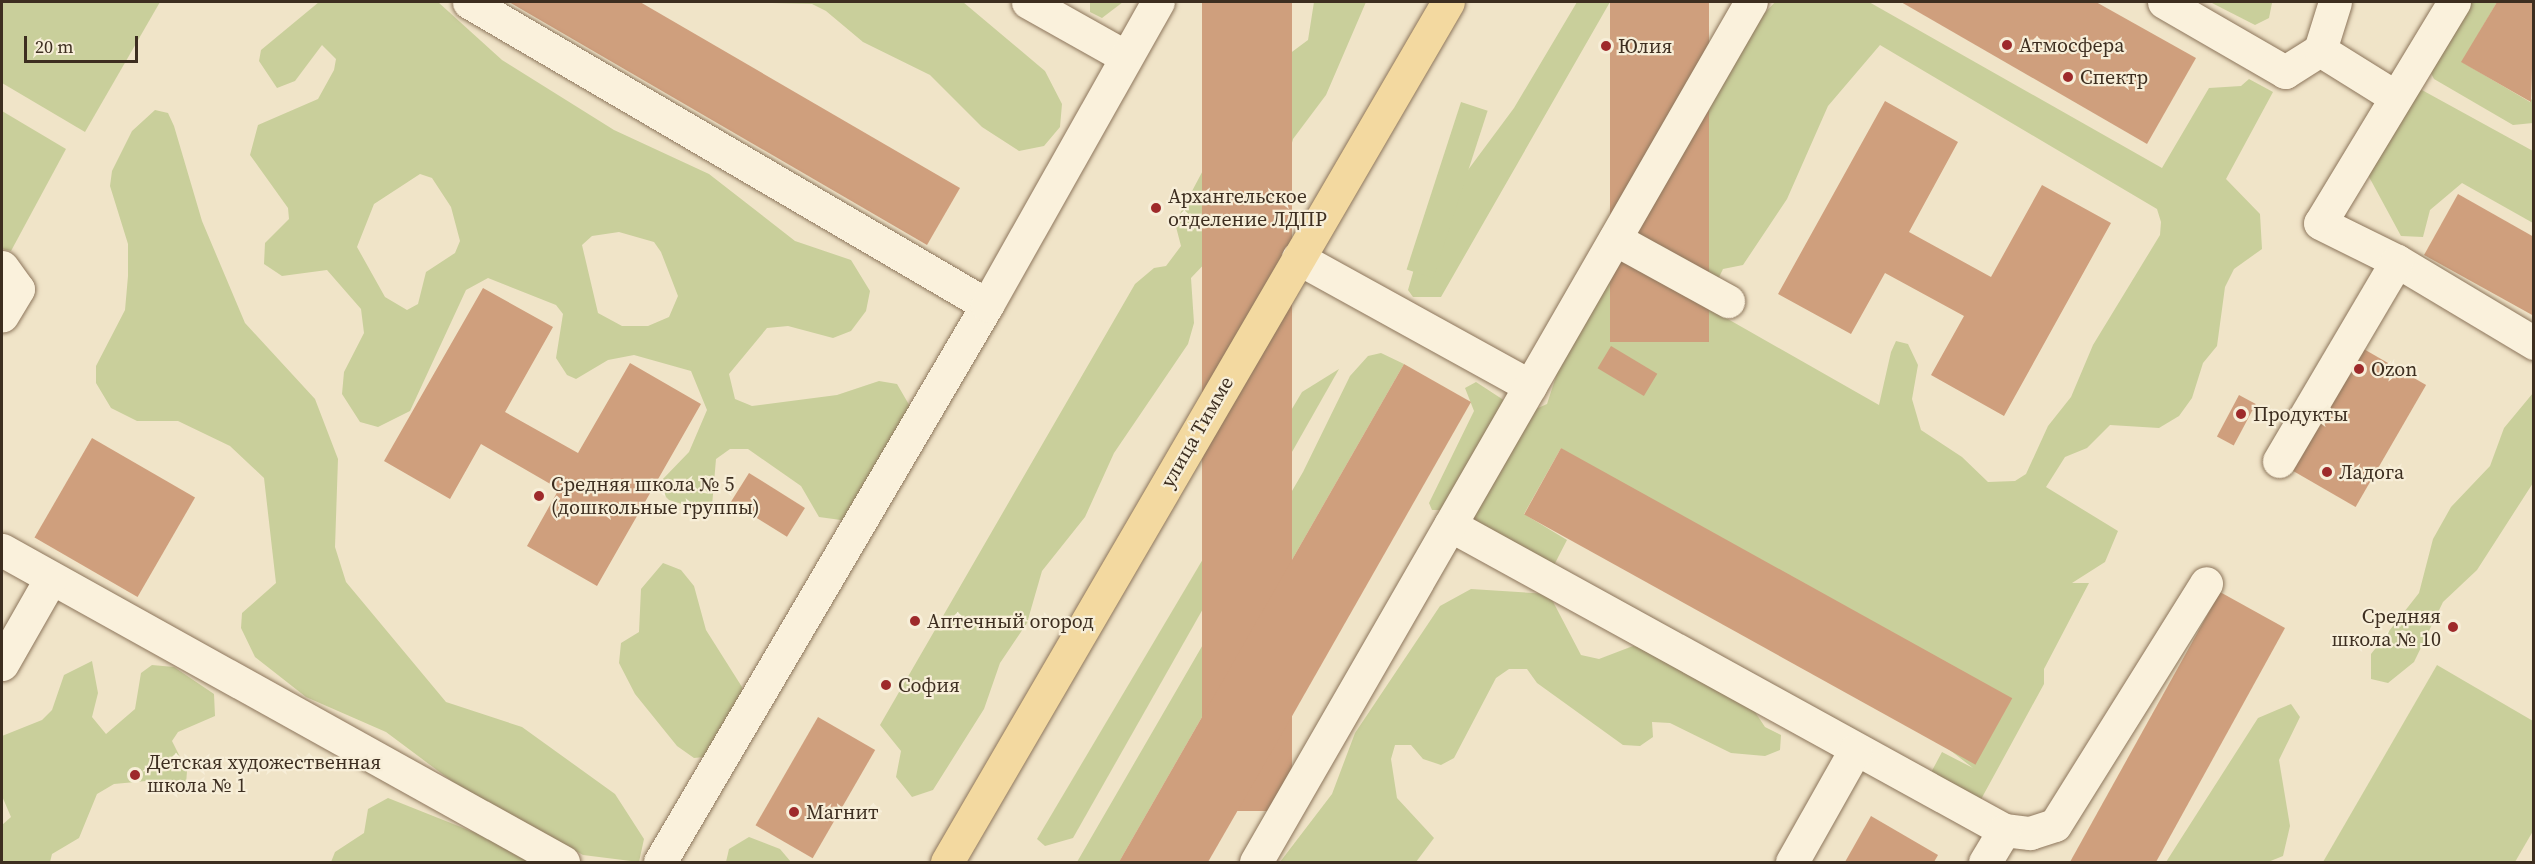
<!DOCTYPE html>
<html>
<head>
<meta charset="utf-8">
<style>
  body { margin:0 }
  #map { position:relative; width:2535px; height:864px; overflow:hidden; background:#f0e4c8; font-family:"Source Serif 4",serif }
  div>[style] { position:absolute }
  .green>* { inset:0; background:#c9cf9b; transform-origin:0 0 }
  .building>* { inset:0; background:#cf9f7d; transform-origin:0 0 }
  .roads { filter:drop-shadow(0 0 2px #8d765c) drop-shadow(0 0 2px #8d765c) }
  .minor>* { height:33px; margin:-16.5px; padding:0 16.5px; transform-origin:16.5px; border-radius:16.5px; background:#faf1dc }
  .major>* { height:33px; margin:-16.5px; padding:0 16.5px; transform-origin:16.5px; border-radius:16.5px; background:#f3d9a0 }
  .dots>* { width:16px; height:16px; translate:-50% -50%; box-sizing:border-box; border:3px solid #f7eed8; border-radius:50% }
  span { translate:-50% -50%; white-space:nowrap; text-align:center; line-height:1.15; -webkit-text-stroke:4.5px #f7eed8; paint-order:stroke }
  .poi-label { font-size:20px; color:#3d2e20 }
  .left { translate:0 -50%; text-align:left }
  .right { translate:-100% -50%; text-align:right }
  .street-label { font-size:20px; color:#3d2e20 }
  .frame { position:absolute; inset:0; border:3px solid #3d2e20; pointer-events:none }
  .scale { position:absolute; left:24px; top:36px; width:114px; height:27px; box-sizing:border-box; border:3px solid #3d2e20; border-top:0; padding-left:8px; font-size:18px; line-height:21px; white-space:nowrap; color:#3d2e20; -webkit-text-stroke:4px #f7eed8; paint-order:stroke }
</style>
</head>
<body>
<div id="map">
  <div class="green">
    <div style="clip-path:polygon(2px 2px,160px 2px,85px 132px,2px 83px)"></div>
    <div style="clip-path:polygon(evenodd,319px 2px,438px 2px,502px 60px,614px 130px,709px 174px,795px 241px,851px 260px,870px 291px,866px 311px,851px 331px,833px 338px,788px 326px,767px 328px,729px 374px,735px 399px,752px 406px,837px 395px,879px 381px,897px 384px,915px 415px,848px 521px,819px 517px,801px 486px,748px 449px,730px 449px,716px 459px,712px 506px,704px 511px,669px 500px,661px 492px,661px 481px,689px 452px,707px 410px,691px 371px,634px 355px,608px 360px,576px 379px,567px 375px,556px 358px,563px 314px,556px 305px,488px 278px,466px 290px,410px 411px,378px 427px,360px 422px,342px 394px,344px 372px,364px 333px,361px 309px,327px 270px,282px 276px,264px 264px,265px 243px,289px 219px,288px 208px,250px 155px,258px 125px,318px 99px,334px 70px,336px 59px,322px 45px,295px 81px,277px 88px,259px 61px,261px 50px,319px 2px,420px 174px,432px 178px,451px 207px,460px 241px,455px 253px,426px 272px,418px 304px,407px 310px,385px 297px,357px 247px,374px 204px,420px 174px,319px 2px,619px 232px,654px 242px,661px 252px,678px 296px,669px 317px,648px 326px,622px 326px,598px 313px,582px 245px,592px 236px,619px 232px)"></div>
    <div style="clip-path:polygon(739px 2px,963px 2px,1045px 71px,1062px 104px,1060px 127px,1044px 146px,1019px 151px,982px 127px,930px 75px,863px 42px,826px 11px,812px 4px)"></div>
    <div style="clip-path:polygon(1090px 2px,1123px 2px,1102px 18px,1090px 12px)"></div>
    <div style="clip-path:polygon(1314px 2px,1366px 2px,1326px 95px,1293px 139px,1279px 192px,1248px 223px,1241px 248px,1209px 259px,1191px 278px,1194px 323px,1188px 344px,1114px 453px,1085px 517px,1042px 571px,1027px 623px,1000px 663px,984px 709px,933px 790px,912px 797px,896px 777px,901px 751px,880px 725px,1135px 284px,1154px 268px,1166px 266px,1181px 246px,1175px 223px,1249px 84px,1308px 40px)"></div>
    <div style="clip-path:polygon(1577px 2px,1610px 2px,1441px 297px,1413px 297px,1408px 290px,1416px 262px,1441px 227px,1465px 174px,1514px 108px)"></div>
    <div style="clip-path:polygon(evenodd,1775px 2px,1869px 2px,2162px 168px,2209px 88px,2241px 86px,2249px 79px,2273px 92px,2226px 179px,2260px 214px,2262px 249px,2234px 269px,2225px 287px,2217px 346px,2203px 363px,2192px 398px,2179px 416px,2159px 428px,2110px 425px,2087px 448px,2065px 457px,2046px 487px,2118px 531px,2105px 562px,2072px 583px,2089px 583px,2044px 669px,2044px 684px,1979px 803px,1927px 780px,1942px 752px,1973px 768px,1561px 448px,1524px 514px,1567px 540px,1551px 571px,1441px 510px,1432px 510px,1429px 503px,1474px 411px,1465px 388px,1476px 382px,1525px 414px,1547px 404px,1561px 361px,1751px 28px,1775px 2px,1880px 45px,2157px 209px,2161px 222px,2160px 235px,2093px 345px,2071px 397px,2048px 426px,2026px 474px,2015px 481px,1988px 482px,1962px 457px,1921px 430px,1912px 399px,1918px 365px,1908px 344px,1896px 341px,1891px 352px,1879px 405px,1705px 306px,1723px 269px,1743px 265px,1787px 199px,1828px 106px,1880px 45px)"></div>
    <div style="clip-path:polygon(2210px 2px,2272px 2px,2272px 3px,2269px 18px,2255px 25px)"></div>
    <div style="clip-path:polygon(2465px 2px,2497px 2px,2462px 62px,2530px 102px,2533px 97px,2533px 123px,2513px 125px,2434px 79px,2429px 69px)"></div>
    <div style="clip-path:polygon(2411px 84px,2533px 151px,2533px 223px,2462px 183px,2430px 210px,2423px 237px,2401px 236px,2368px 175px)"></div>
    <div style="left:1461px;top:102px;width:28px;height:176px;rotate:18deg"></div>
    <div style="clip-path:polygon(155px 110px,168px 113px,174px 126px,202px 221px,245px 323px,315px 399px,338px 459px,335px 547px,346px 582px,446px 702px,522px 727px,615px 794px,644px 839px,639px 862px,583px 855px,457px 785px,386px 732px,306px 697px,255px 657px,241px 628px,242px 613px,276px 583px,264px 478px,230px 446px,178px 421px,137px 421px,111px 408px,96px 383px,96px 366px,125px 310px,128px 276px,128px 244px,110px 186px,112px 171px,132px 131px)"></div>
    <div style="clip-path:polygon(2px 111px,66px 149px,11px 251px,2px 249px)"></div>
    <div style="clip-path:polygon(1381px 353px,1404px 364px,1119px 862px,1077px 862px,1303px 472px,1350px 376px,1368px 356px)"></div>
    <div style="clip-path:polygon(1339px 369px,1073px 838px,1045px 846px,1037px 839px,1302px 392px)"></div>
    <div style="clip-path:polygon(2533px 393px,2533px 483px,2477px 570px,2443px 602px,2414px 662px,2388px 683px,2371px 679px,2371px 654px,2419px 593px,2433px 539px,2451px 507px,2490px 466px,2504px 428px)"></div>
    <div style="clip-path:polygon(663px 563px,681px 570px,694px 586px,706px 630px,742px 687px,744px 697px,704px 757px,694px 758px,677px 746px,635px 694px,619px 663px,621px 643px,639px 632px,641px 589px)"></div>
    <div style="clip-path:polygon(1471px 589px,1549px 594px,1581px 655px,1599px 659px,1633px 646px,1650px 650px,1747px 700px,1765px 727px,1781px 735px,1780px 750px,1765px 756px,1731px 753px,1670px 723px,1652px 722px,1653px 737px,1640px 746px,1623px 745px,1537px 683px,1527px 669px,1509px 669px,1496px 678px,1454px 758px,1441px 765px,1423px 759px,1411px 745px,1395px 745px,1391px 759px,1397px 798px,1434px 838px,1416px 862px,1280px 862px,1332px 794px,1355px 733px,1440px 606px)"></div>
    <div style="clip-path:polygon(92px 661px,98px 693px,92px 717px,106px 734px,135px 709px,141px 673px,152px 665px,174px 667px,214px 694px,215px 716px,178px 732px,172px 741px,187px 771px,186px 784px,178px 788px,157px 780px,114px 784px,97px 794px,79px 838px,52px 854px,50px 862px,2px 862px,2px 825px,11px 817px,2px 796px,2px 736px,42px 720px,52px 710px,64px 675px)"></div>
    <div style="clip-path:polygon(2437px 665px,2533px 721px,2533px 831px,2515px 862px,2323px 862px)"></div>
    <div style="clip-path:polygon(2291px 704px,2300px 717px,2279px 760px,2290px 826px,2283px 856px,2268px 862px,2166px 862px,2258px 718px)"></div>
    <div style="clip-path:polygon(388px 798px,501px 843px,537px 862px,331px 862px,335px 852px,364px 833px,368px 809px)"></div>
    <div style="clip-path:polygon(749px 837px,780px 849px,791px 862px,726px 862px,729px 849px)"></div>
  </div>
  <div class="building">
    <div style="clip-path:polygon(509px 2px,640px 2px,960px 188px,927px 245px)"></div>
    <div style="left:1202px;top:2px;width:90px;height:809px"></div>
    <div style="left:1610px;top:2px;width:99px;height:340px"></div>
    <div style="clip-path:polygon(1901px 2px,2096px 2px,2196px 58px,2147px 144px)"></div>
    <div style="clip-path:polygon(2497px 2px,2534px 2px,2531px 102px,2461px 62px)"></div>
    <div style="clip-path:polygon(1885px 101px,1958px 142px,1909px 232px,1991px 277px,2042px 185px,2111px 223px,2004px 416px,1931px 375px,1964px 316px,1885px 273px,1851px 334px,1778px 294px)"></div>
    <div style="clip-path:polygon(2458px 194px,2534px 237px,2534px 316px,2424px 255px)"></div>
    <div style="clip-path:polygon(483px 288px,553px 327px,505px 412px,578px 453px,630px 363px,701px 404px,597px 586px,527px 546px,559px 489px,481px 444px,450px 499px,384px 461px)"></div>
    <div style="left:1611px;top:346px;width:54px;height:26px;rotate:31deg"></div>
    <div style="left:2362px;top:348px;width:74px;height:141px;rotate:30deg"></div>
    <div style="clip-path:polygon(1404px 364px,1471px 402px,1287px 725px,1208px 862px,1119px 862px)"></div>
    <div style="left:2239px;top:395px;width:19px;height:47px;rotate:28deg"></div>
    <div style="left:92px;top:438px;width:119px;height:115px;rotate:30deg"></div>
    <div style="left:1561px;top:448px;width:516px;height:76px;rotate:29deg"></div>
    <div style="left:749px;top:473px;width:66px;height:34px;rotate:32deg"></div>
    <div style="clip-path:polygon(2220px 592px,2285px 628px,2156px 862px,2070px 862px)"></div>
    <div style="left:818px;top:717px;width:66px;height:125px;rotate:30deg"></div>
    <div style="clip-path:polygon(1871px 816px,1938px 855px,1934px 862px,1845px 862px)"></div>
  </div>
  <div class="roads">
    <div class="minor">
      <div style="left:469px;top:2px;width:600px;rotate:30.33deg"></div>
      <div style="left:1028px;top:2px;width:112px;rotate:29.3deg"></div>
      <div style="left:2164px;top:2px;width:140px;rotate:30deg"></div>
      <div style="left:2285px;top:72px;width:41px;rotate:-32.2deg"></div>
      <div style="left:2320px;top:50px;width:87px;rotate:31.9deg"></div>
      <div style="left:2454px;top:2px;width:258px;rotate:121.2deg"></div>
      <div style="left:2320px;top:223px;width:86px;rotate:26.3deg"></div>
      <div style="left:2397px;top:261px;width:160px;rotate:30.9deg"></div>
      <div style="left:2320px;top:50px;width:50px;rotate:-72.6deg"></div>
      <div style="left:1615px;top:239px;width:129px;rotate:28.8deg"></div>
      <div style="left:1298px;top:258px;width:265px;rotate:28.9deg"></div>
      <div style="left:2px;top:267px;width:27px;rotate:54deg"></div>
      <div style="left:18px;top:289px;width:31px;rotate:121deg"></div>
      <div style="left:2279px;top:461px;width:232px;rotate:-59.5deg"></div>
      <div style="left:1450px;top:525px;width:632px;rotate:28.83deg"></div>
      <div style="left:2004px;top:830px;width:26px;rotate:7deg"></div>
      <div style="left:2030px;top:833px;width:26px;rotate:-18deg"></div>
      <div style="left:2055px;top:825px;width:285px;rotate:-58deg"></div>
      <div style="left:2px;top:550px;width:642px;rotate:29.08deg"></div>
      <div style="left:2px;top:664px;width:97px;rotate:-60.3deg"></div>
      <div style="left:660px;top:862px;width:646px;rotate:-59.58deg"></div>
      <div style="left:987px;top:305px;width:348px;rotate:-60.6deg"></div>
      <div style="left:1256px;top:862px;width:992px;rotate:-60.08deg"></div>
      <div style="left:1792px;top:862px;width:129px;rotate:-60.6deg"></div>
      <div style="left:1985px;top:862px;width:37px;rotate:-59deg"></div>
    </div>
    <div class="major">
      <div style="left:947px;top:862px;width:995px;rotate:-59.78deg"></div>
    </div>
  </div>
  <div class="dots">
    <div style="left:2007px;top:45px;background:#9e2a2b"></div>
    <div style="left:1606px;top:46px;background:#9e2a2b"></div>
    <div style="left:2068px;top:77px;background:#9e2a2b"></div>
    <div style="left:1156px;top:208px;background:#9e2a2b"></div>
    <div style="left:2359px;top:369px;background:#9e2a2b"></div>
    <div style="left:2241px;top:414px;background:#9e2a2b"></div>
    <div style="left:2327px;top:472px;background:#9e2a2b"></div>
    <div style="left:539px;top:496px;background:#9e2a2b"></div>
    <div style="left:915px;top:621px;background:#9e2a2b"></div>
    <div style="left:2453px;top:627px;background:#9e2a2b"></div>
    <div style="left:886px;top:685px;background:#9e2a2b"></div>
    <div style="left:135px;top:775px;background:#9e2a2b"></div>
    <div style="left:794px;top:812px;background:#9e2a2b"></div>
  </div>
  <div class="poi-label">
    <span class="left" style="left:2019px;top:45px">Атмосфера</span>
    <span class="left" style="left:1618px;top:46px">Юлия</span>
    <span class="left" style="left:2080px;top:77px">Спектр</span>
    <span class="left" style="left:1168px;top:208px">Архангельское<br>отделение ЛДПР</span>
    <span class="left" style="left:2371px;top:369px">Ozon</span>
    <span class="left" style="left:2253px;top:414px">Продукты</span>
    <span class="left" style="left:2339px;top:472px">Ладога</span>
    <span class="left" style="left:551px;top:496px">Средняя школа № 5<br>(дошкольные группы)</span>
    <span class="right" style="left:2441px;top:628px">Средняя<br>школа № 10</span>
    <span class="left" style="left:927px;top:621px">Аптечный огород</span>
    <span class="left" style="left:898px;top:685px">София</span>
    <span class="left" style="left:147px;top:774px">Детская художественная<br>школа № 1</span>
    <span class="left" style="left:806px;top:812px">Магнит</span>
  </div>
  <div class="street-label">
    <span style="left:1197px;top:432px;rotate:-60deg">улица Тимме</span>
  </div>
  <div class="frame"></div>
  <div class="scale">20 m</div>
</div>
</body>
</html>
